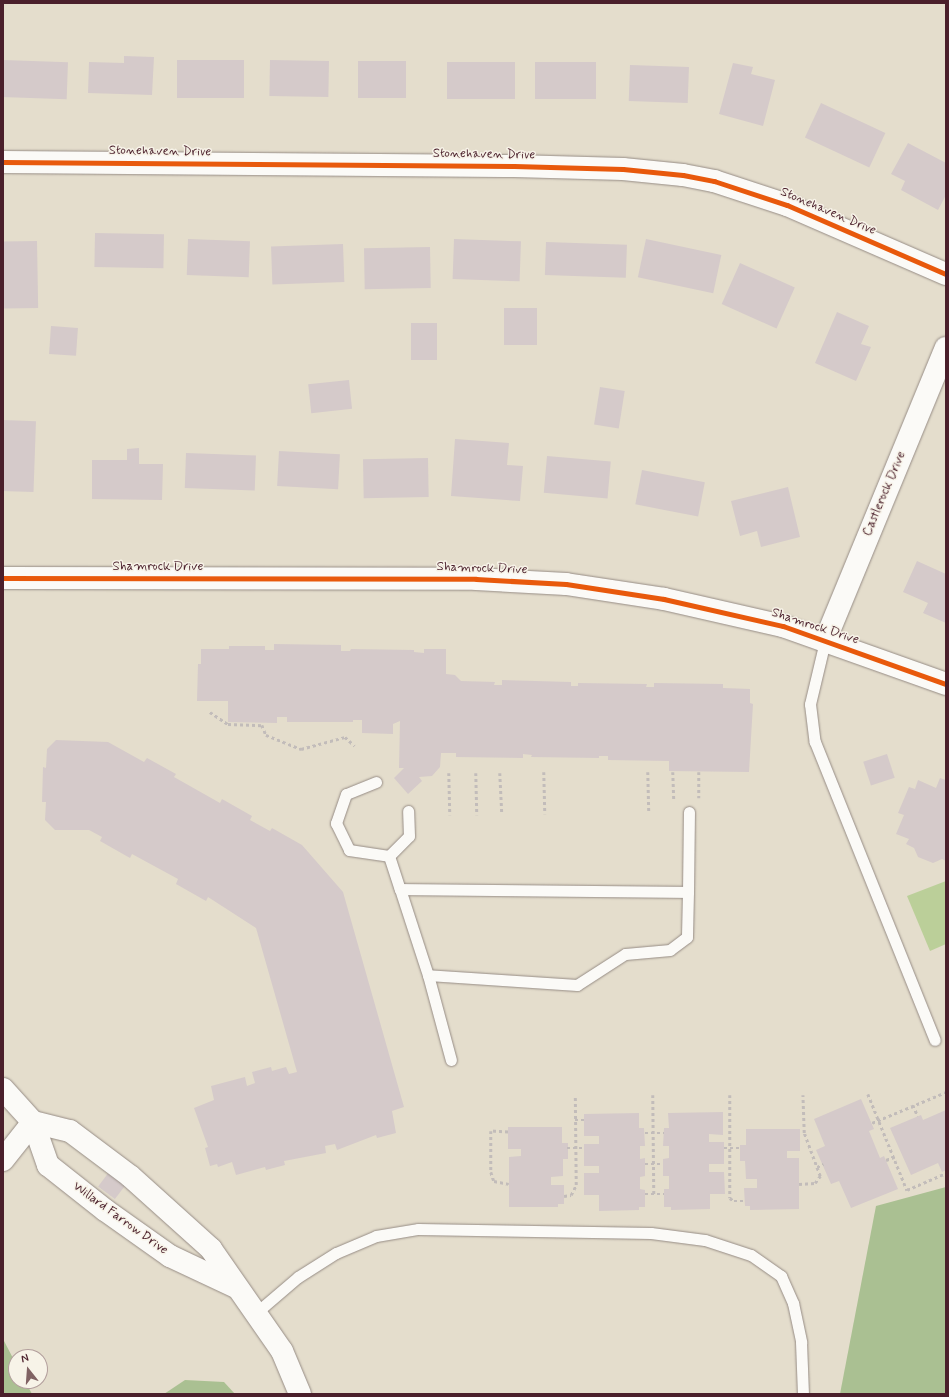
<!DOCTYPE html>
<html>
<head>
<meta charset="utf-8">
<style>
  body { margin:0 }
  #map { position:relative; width:949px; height:1397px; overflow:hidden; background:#e4ddcc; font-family:Mynerve,sans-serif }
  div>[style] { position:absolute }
  .green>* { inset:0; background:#bbcf99 }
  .forest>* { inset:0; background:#aac092 }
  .building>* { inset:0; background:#d5caca; transform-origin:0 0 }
  .path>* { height:2.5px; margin-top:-1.25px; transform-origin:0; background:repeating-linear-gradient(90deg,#c2bcba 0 3px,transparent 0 6px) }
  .roads { filter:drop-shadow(0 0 1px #968c85) drop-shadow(0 0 1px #968c85) }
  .service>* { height:11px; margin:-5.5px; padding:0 5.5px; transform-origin:5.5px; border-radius:5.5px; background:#fbfaf7 }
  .minor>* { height:22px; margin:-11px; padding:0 11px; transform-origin:11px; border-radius:11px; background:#fbfaf7 }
  .tertiary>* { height:22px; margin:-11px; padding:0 11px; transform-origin:11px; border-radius:11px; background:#fbfaf7 }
  .cycleway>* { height:5px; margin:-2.5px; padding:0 2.5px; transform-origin:2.5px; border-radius:2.5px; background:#e8590c }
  span { translate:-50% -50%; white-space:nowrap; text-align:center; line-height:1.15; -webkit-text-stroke:3px #f7f3e8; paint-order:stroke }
  .street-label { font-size:13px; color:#4a1f2b }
  .frame { position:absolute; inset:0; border:4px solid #4a1f2b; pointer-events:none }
  .north { position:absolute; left:8px; top:1349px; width:40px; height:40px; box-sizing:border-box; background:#f7f3e8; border:1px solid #b29e9c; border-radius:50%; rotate:343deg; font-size:11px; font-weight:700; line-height:16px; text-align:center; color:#4a1f2b }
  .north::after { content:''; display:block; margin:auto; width:14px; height:18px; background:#806263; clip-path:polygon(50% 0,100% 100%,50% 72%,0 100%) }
</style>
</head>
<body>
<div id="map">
  <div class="green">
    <div style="clip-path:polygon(946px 881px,946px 944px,930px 951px,907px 896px)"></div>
  </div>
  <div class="forest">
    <div style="clip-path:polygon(946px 1187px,946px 1394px,840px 1394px,876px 1206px)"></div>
    <div style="clip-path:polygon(3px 1339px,16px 1364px,16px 1381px,25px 1381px,32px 1394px,3px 1394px)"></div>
    <div style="clip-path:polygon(185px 1380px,224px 1382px,235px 1394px,164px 1394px)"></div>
  </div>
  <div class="building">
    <div style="clip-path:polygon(124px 56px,154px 57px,152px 95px,88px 93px,89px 62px,124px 63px)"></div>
    <div style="left:3px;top:60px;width:65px;height:37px;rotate:2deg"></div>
    <div style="left:177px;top:60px;width:67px;height:38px"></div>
    <div style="left:270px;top:60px;width:59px;height:36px;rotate:1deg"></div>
    <div style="left:358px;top:61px;width:48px;height:37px"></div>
    <div style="left:515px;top:62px;width:37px;height:68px;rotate:90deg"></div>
    <div style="left:535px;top:62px;width:61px;height:37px"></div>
    <div style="clip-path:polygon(733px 63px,753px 67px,751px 74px,775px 80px,763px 126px,719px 114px)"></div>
    <div style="left:630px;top:65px;width:59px;height:36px;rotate:2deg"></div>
    <div style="left:821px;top:103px;width:71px;height:38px;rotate:25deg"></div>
    <div style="clip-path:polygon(908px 143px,946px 163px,946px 195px,938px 210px,901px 190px,905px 181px,891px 174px)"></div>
    <div style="left:95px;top:233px;width:69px;height:34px;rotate:1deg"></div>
    <div style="left:188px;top:239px;width:62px;height:36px;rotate:2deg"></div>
    <div style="left:454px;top:239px;width:67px;height:40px;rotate:2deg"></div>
    <div style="left:646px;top:239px;width:77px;height:39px;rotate:12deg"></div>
    <div style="left:37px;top:241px;width:67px;height:34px;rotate:89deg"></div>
    <div style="left:546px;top:242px;width:81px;height:33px;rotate:2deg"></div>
    <div style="left:343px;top:244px;width:38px;height:72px;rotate:88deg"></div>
    <div style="left:430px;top:247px;width:41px;height:66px;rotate:89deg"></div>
    <div style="left:740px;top:263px;width:60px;height:45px;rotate:24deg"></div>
    <div style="left:504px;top:308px;width:33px;height:37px"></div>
    <div style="clip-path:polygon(837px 312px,869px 326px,861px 344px,871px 347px,856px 381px,815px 363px)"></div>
    <div style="left:411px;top:323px;width:26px;height:37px"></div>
    <div style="left:51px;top:326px;width:27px;height:28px;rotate:4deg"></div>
    <div style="left:349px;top:380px;width:29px;height:41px;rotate:84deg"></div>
    <div style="left:600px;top:387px;width:25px;height:38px;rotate:9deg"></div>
    <div style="left:3px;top:420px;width:33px;height:71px;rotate:2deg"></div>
    <div style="clip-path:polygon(455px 439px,509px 443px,507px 465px,523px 466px,520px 501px,451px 496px)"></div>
    <div style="clip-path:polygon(139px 448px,139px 464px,163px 464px,162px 500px,92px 499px,92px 460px,127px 460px,127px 449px)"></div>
    <div style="left:279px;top:451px;width:61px;height:35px;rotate:3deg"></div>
    <div style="left:186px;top:453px;width:70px;height:35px;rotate:2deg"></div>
    <div style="left:547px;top:456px;width:64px;height:37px;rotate:5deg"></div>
    <div style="left:428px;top:458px;width:39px;height:65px;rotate:89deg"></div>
    <div style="left:642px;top:470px;width:64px;height:35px;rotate:11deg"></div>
    <div style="clip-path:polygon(788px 487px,800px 537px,761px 547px,757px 531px,740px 536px,731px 501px)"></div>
    <div style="clip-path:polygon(917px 561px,946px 574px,946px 623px,923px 613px,928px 603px,903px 592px)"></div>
    <div style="clip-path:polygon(274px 644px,341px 645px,341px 651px,350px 651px,351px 649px,414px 650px,414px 652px,424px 653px,424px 649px,446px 649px,446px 674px,455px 675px,461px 681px,495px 682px,494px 685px,502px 685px,502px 680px,571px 682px,571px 686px,578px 686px,578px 683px,647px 684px,646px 687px,654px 687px,654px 683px,723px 684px,723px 688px,750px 689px,750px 703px,753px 704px,749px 772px,669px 771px,669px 761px,608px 760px,608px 756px,599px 756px,599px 758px,531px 757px,532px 755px,523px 754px,523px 758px,456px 757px,456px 753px,441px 753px,440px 767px,432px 776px,419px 777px,422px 781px,408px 794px,394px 778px,404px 768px,399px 768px,400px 721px,393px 724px,393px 734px,362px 733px,362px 720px,353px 720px,353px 722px,287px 722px,287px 717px,277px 717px,277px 723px,228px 722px,228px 701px,197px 701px,198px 664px,201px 664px,201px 649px,229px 649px,229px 646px,265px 646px,265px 650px,274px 650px)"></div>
    <div style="clip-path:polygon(56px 740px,108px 742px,144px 762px,147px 758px,176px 774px,174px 777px,220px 803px,222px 799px,252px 816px,250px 820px,270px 831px,272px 828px,302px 845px,343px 892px,404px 1107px,392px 1111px,396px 1133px,377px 1138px,376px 1135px,337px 1150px,335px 1144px,325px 1146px,326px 1153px,284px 1161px,285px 1165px,266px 1170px,265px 1167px,236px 1175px,232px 1162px,218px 1167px,217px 1164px,210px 1166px,205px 1148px,208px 1147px,194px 1108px,214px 1100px,211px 1086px,245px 1077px,247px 1086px,255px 1083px,252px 1072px,271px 1067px,272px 1071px,286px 1067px,289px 1074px,297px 1072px,256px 928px,208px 897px,206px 901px,176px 884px,178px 879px,132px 854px,130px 858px,100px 841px,102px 837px,89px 830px,55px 830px,45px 820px,46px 802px,42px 802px,43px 767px,46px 768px,47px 749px)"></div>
    <div style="left:887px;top:754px;width:25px;height:25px;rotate:72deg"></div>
    <div style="clip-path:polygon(940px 778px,946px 780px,946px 861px,942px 859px,933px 863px,918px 857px,914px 848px,906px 844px,909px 839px,896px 834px,904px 815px,898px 813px,909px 787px,915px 789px,918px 780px,936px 788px)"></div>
    <div style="clip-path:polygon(861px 1099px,874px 1129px,869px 1131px,880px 1158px,884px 1156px,898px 1189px,851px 1208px,839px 1181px,831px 1184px,816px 1150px,825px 1146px,814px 1119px)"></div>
    <div style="clip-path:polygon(946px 1110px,946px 1170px,942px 1172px,938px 1163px,911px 1175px,890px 1128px,921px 1115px,923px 1120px)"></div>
    <div style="clip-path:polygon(723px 1112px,723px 1135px,709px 1134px,709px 1142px,724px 1142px,724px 1164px,709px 1164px,709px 1172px,724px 1172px,725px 1194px,710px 1194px,710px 1209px,671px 1210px,671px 1207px,664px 1207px,664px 1189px,669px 1189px,669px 1176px,663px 1176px,663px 1159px,669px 1158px,669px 1146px,663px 1146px,664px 1128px,669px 1128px,668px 1113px)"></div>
    <div style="clip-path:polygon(639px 1113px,639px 1128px,644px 1128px,645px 1146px,640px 1146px,640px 1159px,645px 1158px,645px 1176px,640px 1177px,640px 1189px,645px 1190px,645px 1207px,639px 1207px,639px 1210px,599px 1211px,599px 1195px,584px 1195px,584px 1173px,599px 1173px,599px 1166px,584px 1166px,584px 1144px,599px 1144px,599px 1136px,584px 1136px,584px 1114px)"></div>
    <div style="clip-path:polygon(508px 1127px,562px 1127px,562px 1143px,568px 1143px,568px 1159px,563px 1159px,563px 1176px,551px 1177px,551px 1185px,564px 1185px,564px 1204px,558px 1204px,558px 1207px,509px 1207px,509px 1157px,521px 1156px,521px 1149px,508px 1149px)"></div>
    <div style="clip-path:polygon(746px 1129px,800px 1129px,800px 1151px,787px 1151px,787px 1158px,799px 1158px,799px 1209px,750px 1210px,750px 1206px,745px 1206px,744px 1188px,757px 1188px,757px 1179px,746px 1179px,745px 1161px,740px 1161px,740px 1145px,746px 1145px)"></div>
    <div style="left:109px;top:1172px;width:21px;height:18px;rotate:37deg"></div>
  </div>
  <div class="path">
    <div style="left:210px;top:712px;width:22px;rotate:34deg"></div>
    <div style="left:228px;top:724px;width:34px;rotate:2deg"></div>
    <div style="left:262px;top:725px;width:11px;rotate:68deg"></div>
    <div style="left:266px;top:735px;width:38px;rotate:22deg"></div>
    <div style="left:301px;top:749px;width:46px;rotate:-15.3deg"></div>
    <div style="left:345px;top:737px;width:13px;rotate:42deg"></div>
    <div style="left:544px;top:772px;width:42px;rotate:88.6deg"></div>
    <div style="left:648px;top:772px;width:41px;rotate:88.6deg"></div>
    <div style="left:673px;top:772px;width:28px;rotate:88deg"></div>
    <div style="left:699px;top:772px;width:26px;rotate:90deg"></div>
    <div style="left:449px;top:773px;width:42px;rotate:88.6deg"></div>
    <div style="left:476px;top:773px;width:42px;rotate:88.6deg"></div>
    <div style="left:500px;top:773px;width:41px;rotate:87.2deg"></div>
    <div style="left:868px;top:1094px;width:104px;rotate:67.9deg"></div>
    <div style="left:907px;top:1190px;width:43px;rotate:-23.6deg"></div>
    <div style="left:653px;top:1095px;width:99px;rotate:89.4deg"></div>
    <div style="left:730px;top:1095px;width:103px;rotate:90deg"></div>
    <div style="left:730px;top:1198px;width:5px;rotate:37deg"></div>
    <div style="left:734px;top:1201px;width:11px"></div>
    <div style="left:913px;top:1105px;width:12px;rotate:66deg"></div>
    <div style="left:575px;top:1120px;width:9px"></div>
    <div style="left:872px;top:1123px;width:80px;rotate:-22.7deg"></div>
    <div style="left:508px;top:1132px;width:17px;rotate:-177deg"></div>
    <div style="left:491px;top:1131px;width:41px;rotate:90deg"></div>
    <div style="left:491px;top:1172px;width:9px;rotate:72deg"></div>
    <div style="left:494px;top:1181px;width:15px;rotate:11deg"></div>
    <div style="left:645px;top:1133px;width:19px"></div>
    <div style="left:567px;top:1148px;width:17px"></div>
    <div style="left:724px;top:1148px;width:16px"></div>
    <div style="left:886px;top:1160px;width:9px;rotate:-21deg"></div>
    <div style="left:645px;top:1164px;width:18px"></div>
    <div style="left:817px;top:1167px;width:7px;rotate:-27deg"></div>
    <div style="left:799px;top:1184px;width:16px;rotate:-4deg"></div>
    <div style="left:815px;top:1183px;width:9px;rotate:-54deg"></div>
    <div style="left:820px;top:1176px;width:46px;rotate:-110.4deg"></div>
    <div style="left:804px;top:1133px;width:38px;rotate:-92deg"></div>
    <div style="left:645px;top:1194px;width:19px"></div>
    <div style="left:564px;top:1196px;width:7px;rotate:-8deg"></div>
    <div style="left:571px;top:1195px;width:11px;rotate:-63deg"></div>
    <div style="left:576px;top:1185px;width:90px;rotate:-90.6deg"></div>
  </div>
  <div class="roads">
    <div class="service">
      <div style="left:825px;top:641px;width:65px;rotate:103.4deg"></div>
      <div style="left:810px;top:704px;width:38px;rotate:83deg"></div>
      <div style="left:815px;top:742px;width:321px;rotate:68.1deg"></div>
      <div style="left:376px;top:782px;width:32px;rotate:158deg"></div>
      <div style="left:346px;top:794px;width:31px;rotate:109deg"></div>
      <div style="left:336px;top:823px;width:30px;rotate:64deg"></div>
      <div style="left:349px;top:850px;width:40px;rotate:8.5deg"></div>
      <div style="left:389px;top:856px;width:28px;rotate:-45deg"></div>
      <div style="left:409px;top:836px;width:25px;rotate:-92deg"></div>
      <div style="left:389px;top:856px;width:35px;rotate:72deg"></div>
      <div style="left:400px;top:889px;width:288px;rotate:0.6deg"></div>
      <div style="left:688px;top:892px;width:45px;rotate:91.3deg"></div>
      <div style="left:687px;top:937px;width:21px;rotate:143deg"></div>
      <div style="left:670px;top:950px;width:45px;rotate:174.9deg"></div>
      <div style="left:625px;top:954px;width:57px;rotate:147.1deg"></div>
      <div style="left:577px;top:985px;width:149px;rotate:-176.2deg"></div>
      <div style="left:428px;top:975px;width:88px;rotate:74.9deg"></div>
      <div style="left:400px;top:889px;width:90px;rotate:72deg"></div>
      <div style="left:688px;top:892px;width:80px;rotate:-89.3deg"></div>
      <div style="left:257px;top:1312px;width:54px;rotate:-40.5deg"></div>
      <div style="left:298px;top:1277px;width:45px;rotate:-32.3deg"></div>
      <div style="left:336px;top:1253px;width:43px;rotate:-23deg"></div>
      <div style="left:376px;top:1236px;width:43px;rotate:-9.5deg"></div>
      <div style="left:418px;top:1229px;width:233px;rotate:1deg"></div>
      <div style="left:651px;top:1233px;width:54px;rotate:7.4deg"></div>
      <div style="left:705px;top:1240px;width:48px;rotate:18.1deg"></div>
      <div style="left:751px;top:1255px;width:37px;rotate:35deg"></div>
      <div style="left:781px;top:1276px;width:30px;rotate:66deg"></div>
      <div style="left:793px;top:1303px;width:40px;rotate:78deg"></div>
      <div style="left:801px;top:1342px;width:52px;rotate:87.8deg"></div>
    </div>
    <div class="minor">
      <div style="left:3px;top:162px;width:511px;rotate:0.45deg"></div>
      <div style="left:514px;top:166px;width:109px;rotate:1.6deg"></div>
      <div style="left:623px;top:169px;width:60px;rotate:5.7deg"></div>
      <div style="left:683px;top:175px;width:32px;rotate:11deg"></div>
      <div style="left:714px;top:181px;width:77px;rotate:18.2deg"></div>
      <div style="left:787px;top:205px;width:173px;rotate:23.5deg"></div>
      <div style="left:825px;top:641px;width:317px;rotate:-67.6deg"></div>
      <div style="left:3px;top:1089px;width:45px;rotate:47.7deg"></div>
      <div style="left:33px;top:1122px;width:46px;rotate:70.8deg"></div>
      <div style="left:48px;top:1165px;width:73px;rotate:38.3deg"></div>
      <div style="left:105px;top:1210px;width:80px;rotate:35.3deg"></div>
      <div style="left:170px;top:1256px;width:73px;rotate:25.2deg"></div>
      <div style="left:33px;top:1122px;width:38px;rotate:14deg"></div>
      <div style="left:70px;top:1131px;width:75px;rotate:36.9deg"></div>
      <div style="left:130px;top:1176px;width:109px;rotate:42deg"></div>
      <div style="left:211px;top:1249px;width:124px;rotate:55.2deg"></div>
      <div style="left:282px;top:1351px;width:47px;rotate:67.3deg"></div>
      <div style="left:3px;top:1160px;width:48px;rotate:-51.7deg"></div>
    </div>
    <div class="tertiary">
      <div style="left:3px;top:578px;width:473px;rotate:0.1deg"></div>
      <div style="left:476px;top:579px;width:90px;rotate:3.2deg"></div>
      <div style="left:566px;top:584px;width:99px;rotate:8.7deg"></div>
      <div style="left:664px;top:599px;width:122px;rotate:12.8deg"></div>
      <div style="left:783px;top:626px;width:173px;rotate:19.6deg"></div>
    </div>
  </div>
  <div class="cycleway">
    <div style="left:3px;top:162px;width:511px;rotate:0.45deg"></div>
    <div style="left:514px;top:166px;width:109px;rotate:1.6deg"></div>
    <div style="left:623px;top:169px;width:60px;rotate:5.7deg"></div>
    <div style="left:683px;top:175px;width:32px;rotate:11deg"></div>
    <div style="left:714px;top:181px;width:77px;rotate:18.2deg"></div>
    <div style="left:787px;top:205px;width:173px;rotate:23.5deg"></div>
    <div style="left:3px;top:578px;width:473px;rotate:0.1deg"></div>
    <div style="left:476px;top:579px;width:90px;rotate:3.2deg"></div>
    <div style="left:566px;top:584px;width:99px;rotate:8.7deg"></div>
    <div style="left:664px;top:599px;width:122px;rotate:12.8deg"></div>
    <div style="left:783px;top:626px;width:173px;rotate:19.6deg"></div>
  </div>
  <div class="street-label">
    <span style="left:160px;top:152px;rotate:1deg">Stonehaven Drive</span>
    <span style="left:484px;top:155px;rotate:1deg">Stonehaven Drive</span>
    <span style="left:828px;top:212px;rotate:23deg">Stonehaven Drive</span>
    <span style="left:885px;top:494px;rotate:-67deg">Castlerock Drive</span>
    <span style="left:158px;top:567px">Shamrock Drive</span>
    <span style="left:482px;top:569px;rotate:2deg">Shamrock Drive</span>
    <span style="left:815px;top:627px;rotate:18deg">Shamrock Drive</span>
    <span style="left:120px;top:1219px;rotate:36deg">Willard Farrow Drive</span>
  </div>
  <div class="frame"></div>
  <div class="north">N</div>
</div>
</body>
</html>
